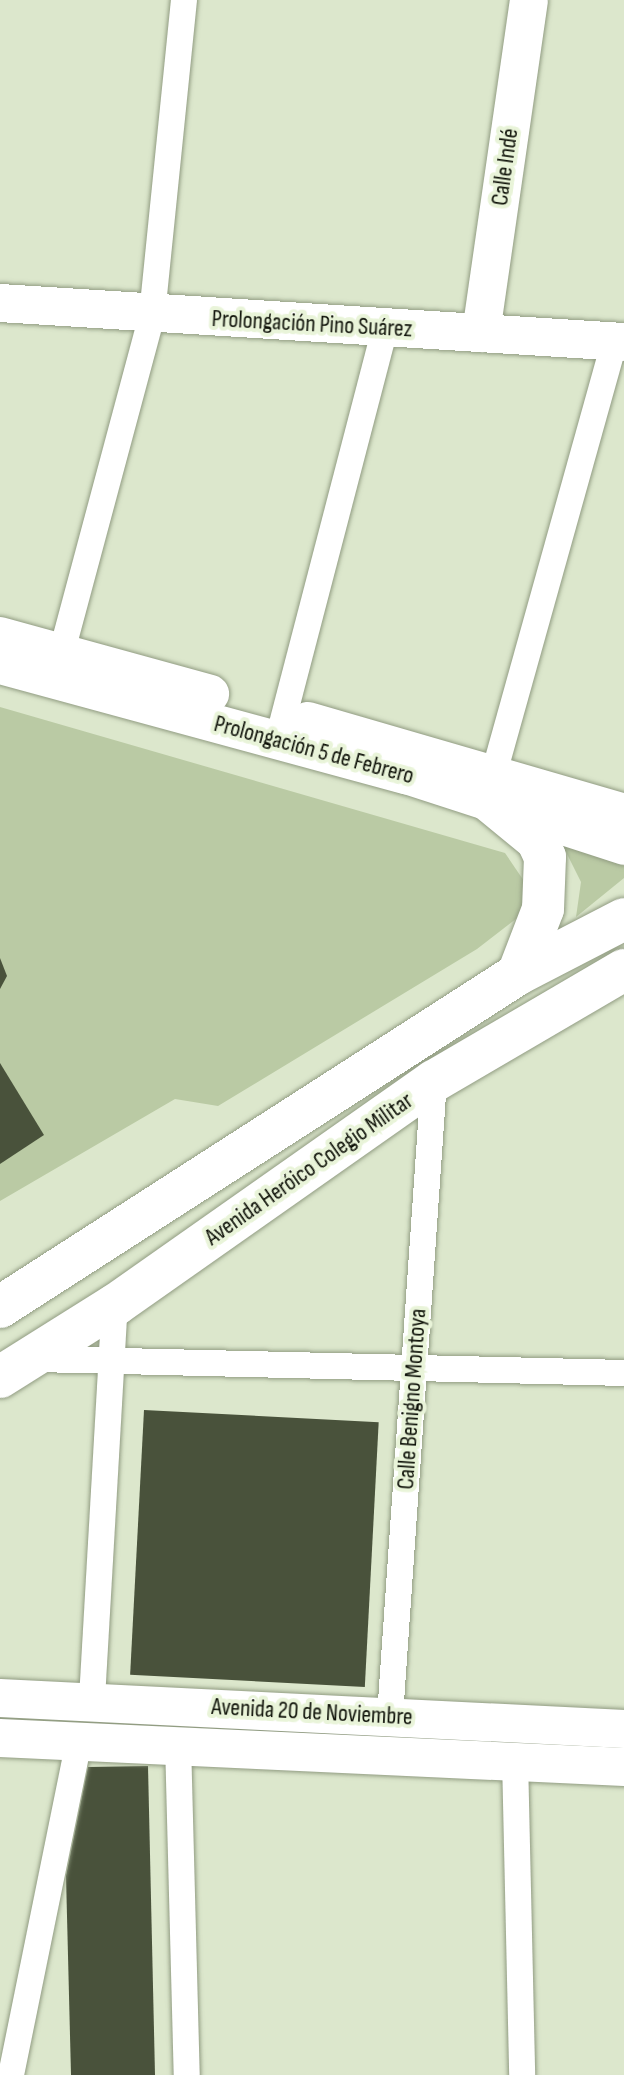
<!DOCTYPE html>
<html>
<head>
<meta charset="utf-8">
<style>
  body { margin:0 }
  #map { position:relative; width:624px; height:2075px; overflow:hidden; background:#dce7cc; font-family:"Sofia Sans Condensed",sans-serif }
  div>[style] { position:absolute }
  .green>* { inset:0; background:#bacaa4 }
  .building>* { inset:0; background:#49523b; transform-origin:0 0 }
  .roads { filter:drop-shadow(0 0 2px #919c82) drop-shadow(0 0 2px #919c82) }
  .street>* { height:26px; margin:-13px; padding:0 13px; transform-origin:13px; border-radius:13px; background:#fff }
  .secondary>* { height:38px; margin:-19px; padding:0 19px; transform-origin:19px; border-radius:19px; background:#fff }
  .primary>* { height:42px; margin:-21px; padding:0 21px; transform-origin:21px; border-radius:21px; background:#fff }
  span { translate:-50% -50%; white-space:nowrap; text-align:center; line-height:1.15; -webkit-text-stroke:8px #e9f4d9; paint-order:stroke }
  .street-label { font-size:24px; color:#0e1108 }
</style>
</head>
<body>
<div id="map">
  <div class="green">
    <div style="clip-path:polygon(0 707px,505px 853px,524px 881px,525px 912px,477px 949px,218px 1106px,175px 1099px,0 1201px)"></div>
    <div style="clip-path:polygon(562px 844px,624px 866px,624px 878px,576px 917px,581px 882px)"></div>
  </div>
  <div class="building">
    <div style="clip-path:polygon(0 958px,7px 976px,0 989px)"></div>
    <div style="clip-path:polygon(0 1063px,44px 1135px,0 1164px)"></div>
    <div style="left:144px;top:1410px;width:235px;height:265px;rotate:3deg"></div>
    <div style="clip-path:polygon(148px 1766px,155px 2075px,71px 2075px,66px 1876px,88px 1767px)"></div>
  </div>
  <div class="roads">
    <div class="street">
      <div style="left:58px;top:666px;width:363px;rotate:-75deg"></div>
      <div style="left:152px;top:315px;width:317px;rotate:-84.2deg"></div>
      <div style="left:278px;top:739px;width:426px;rotate:-75.4deg"></div>
      <div style="left:489px;top:791px;width:467px;rotate:-74.4deg"></div>
      <div style="left:36px;top:1359px;width:588px;rotate:1.36deg"></div>
      <div style="left:92px;top:1699px;width:395px;rotate:-86.7deg"></div>
      <div style="left:390px;top:1716px;width:637px;rotate:-86.04deg"></div>
      <div style="left:178px;top:1742px;width:333px;rotate:88.5deg"></div>
      <div style="left:515px;top:1758px;width:317px;rotate:88.7deg"></div>
      <div style="left:11px;top:2075px;width:341px;rotate:-78.5deg"></div>
    </div>
    <div class="secondary">
      <div style="left:0;top:303px;width:625px;rotate:3.58deg"></div>
      <div style="left:481px;top:333px;width:336px;rotate:-81.8deg"></div>
      <div style="left:0;top:636px;width:218px;rotate:15.4deg"></div>
      <div style="left:0;top:665px;width:421px;rotate:15.2deg"></div>
      <div style="left:406px;top:775px;width:229px;rotate:18deg"></div>
      <div style="left:308px;top:721px;width:329px;rotate:16.2deg"></div>
      <div style="left:0;top:1698px;width:625px;rotate:2.84deg"></div>
      <div style="left:0;top:1738px;width:625px;rotate:2.66deg"></div>
    </div>
    <div class="primary">
      <div style="left:487px;top:799px;width:65px;rotate:39.4deg"></div>
      <div style="left:537px;top:840px;width:19px;rotate:65deg"></div>
      <div style="left:545px;top:857px;width:52px;rotate:92.2deg"></div>
      <div style="left:543px;top:909px;width:70px;rotate:111deg"></div>
      <div style="left:0;top:1307px;width:616px;rotate:-32.74deg"></div>
      <div style="left:518px;top:974px;width:119px;rotate:-27.4deg"></div>
      <div style="left:0;top:1377px;width:136px;rotate:-32.1deg"></div>
      <div style="left:115px;top:1305px;width:390px;rotate:-35.1deg"></div>
      <div style="left:434px;top:1081px;width:220px;rotate:-30.3deg"></div>
    </div>
  </div>
  <div class="street-label">
    <span style="left:505px;top:167px;rotate:-82deg">Calle Indé</span>
    <span style="left:312px;top:324px;rotate:3deg">Prolongación Pino Suárez</span>
    <span style="left:314px;top:750px;rotate:15deg">Prolongación 5 de Febrero</span>
    <span style="left:309px;top:1169px;rotate:-35deg">Avenida Heróico Colegio Militar</span>
    <span style="left:412px;top:1399px;rotate:-86deg">Calle Benigno Montoya</span>
    <span style="left:312px;top:1712px;rotate:3deg">Avenida 20 de Noviembre</span>
  </div>
</div>
</body>
</html>
